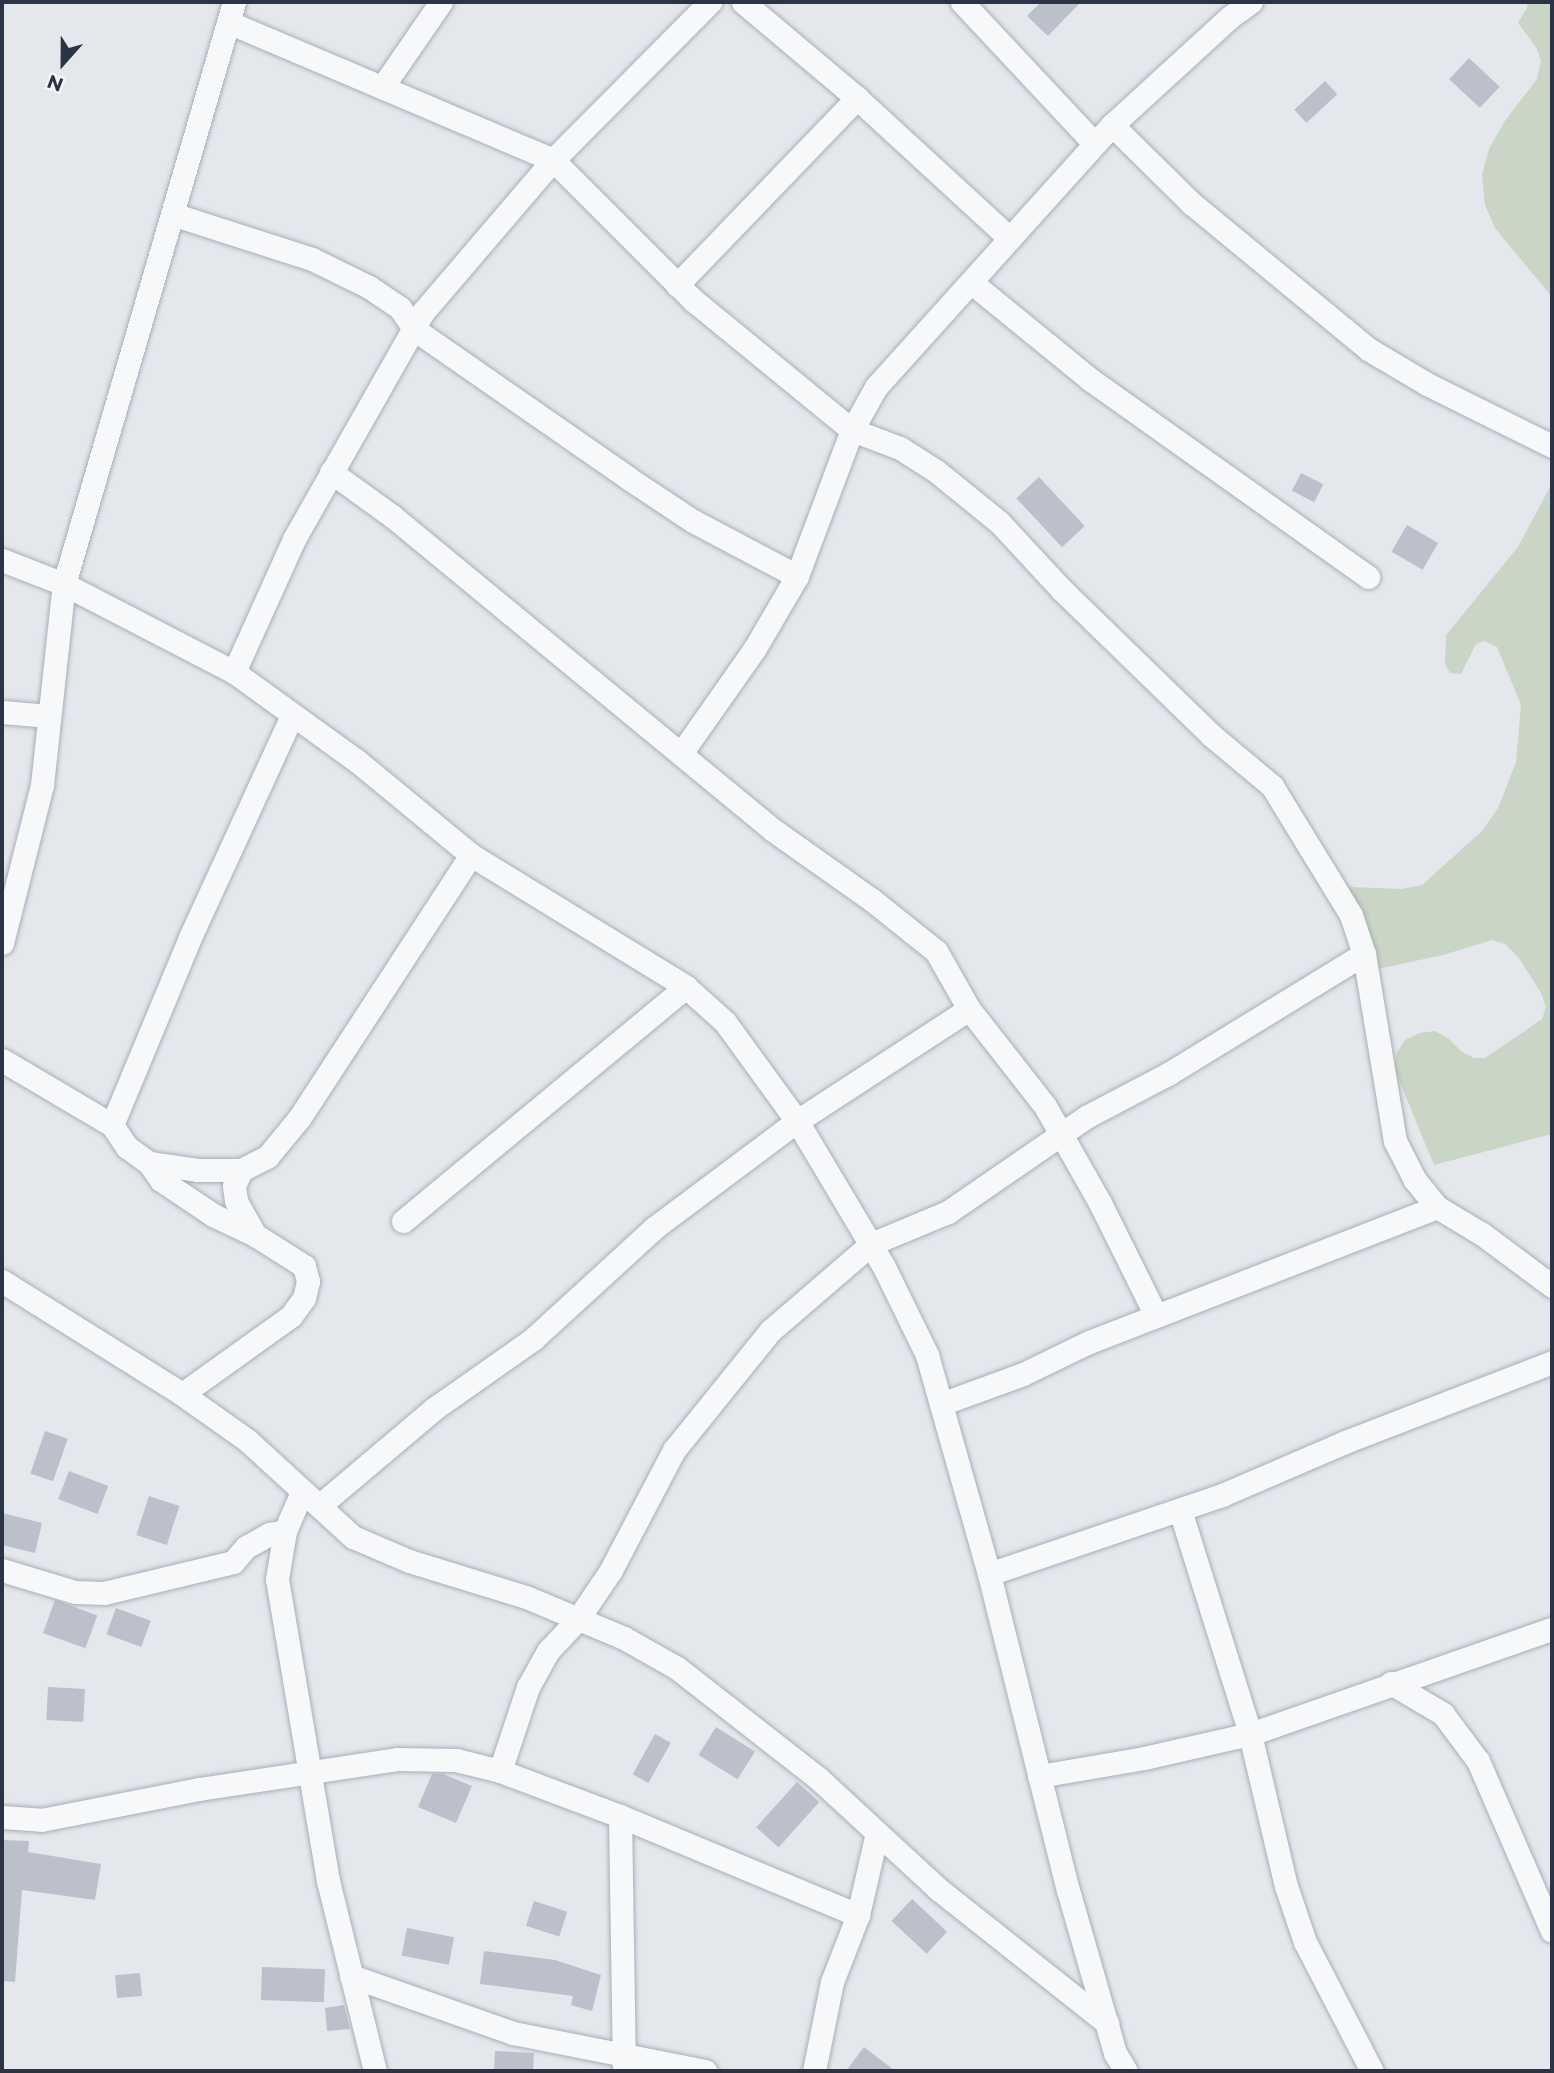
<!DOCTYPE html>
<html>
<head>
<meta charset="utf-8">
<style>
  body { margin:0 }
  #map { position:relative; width:1554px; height:2073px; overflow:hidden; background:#e4e7ec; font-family:Montserrat,sans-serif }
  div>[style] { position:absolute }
  .green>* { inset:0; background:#c9d6c5 }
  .building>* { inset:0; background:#bbc0ca; transform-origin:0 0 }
  .roads { filter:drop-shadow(0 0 2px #a9aeb7) drop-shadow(0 0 2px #a9aeb7) }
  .minor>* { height:23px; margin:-11.5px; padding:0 11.5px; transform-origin:11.5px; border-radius:11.5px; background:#f7f8fa }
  span { translate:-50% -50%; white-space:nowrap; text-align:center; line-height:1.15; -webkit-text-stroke:6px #f4f6f9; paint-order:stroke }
  .frame { position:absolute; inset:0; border:4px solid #2b3445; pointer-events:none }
  .north { position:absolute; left:28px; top:28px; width:70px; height:70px; -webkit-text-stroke:5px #f4f6f9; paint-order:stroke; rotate:201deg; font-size:19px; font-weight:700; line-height:28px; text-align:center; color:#2b3445 }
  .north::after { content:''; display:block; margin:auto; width:24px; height:32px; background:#2b3445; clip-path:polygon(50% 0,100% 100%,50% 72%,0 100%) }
</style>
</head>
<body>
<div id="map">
  <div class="green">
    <div style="clip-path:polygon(1523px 2px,1552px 2px,1552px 297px,1495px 228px,1485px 205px,1482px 175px,1489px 149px,1504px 122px,1537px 79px,1541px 61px,1536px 47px,1518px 23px,1528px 6px)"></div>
    <div style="clip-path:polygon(1552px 483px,1552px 1134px,1434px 1165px,1394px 1068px,1397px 1052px,1405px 1040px,1420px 1033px,1435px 1031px,1448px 1038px,1462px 1052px,1474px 1058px,1485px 1058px,1542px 1019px,1546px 1007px,1541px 993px,1519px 958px,1505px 944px,1492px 940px,1443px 955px,1373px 970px,1349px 887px,1402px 889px,1422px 885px,1482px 831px,1498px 808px,1516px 762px,1521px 705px,1497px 647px,1484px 641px,1476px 644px,1461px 674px,1450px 673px,1445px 664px,1446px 635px,1518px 547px)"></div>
  </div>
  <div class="building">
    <div style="clip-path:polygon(1041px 2px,1081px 2px,1048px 36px,1027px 16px)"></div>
    <div style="left:1469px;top:58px;width:42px;height:29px;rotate:43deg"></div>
    <div style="left:1325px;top:81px;width:18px;height:42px;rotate:47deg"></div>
    <div style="left:1301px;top:473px;width:25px;height:20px;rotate:27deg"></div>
    <div style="left:1039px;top:477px;width:67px;height:31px;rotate:47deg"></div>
    <div style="left:1407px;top:525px;width:36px;height:31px;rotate:30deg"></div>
    <div style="left:45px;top:1431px;width:24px;height:45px;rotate:19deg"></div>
    <div style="left:69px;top:1471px;width:42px;height:30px;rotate:21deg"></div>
    <div style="left:149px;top:1496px;width:32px;height:41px;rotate:18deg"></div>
    <div style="clip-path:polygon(2px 1513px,42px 1523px,35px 1553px,2px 1545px)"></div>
    <div style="left:55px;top:1600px;width:45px;height:35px;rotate:20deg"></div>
    <div style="left:116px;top:1608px;width:37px;height:28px;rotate:20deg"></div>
    <div style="left:48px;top:1687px;width:37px;height:33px;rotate:3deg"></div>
    <div style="left:716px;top:1727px;width:46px;height:33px;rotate:32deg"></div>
    <div style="left:655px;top:1734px;width:18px;height:46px;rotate:29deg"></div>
    <div style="clip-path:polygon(432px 1774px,443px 1774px,472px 1786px,456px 1823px,418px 1807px)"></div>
    <div style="left:797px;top:1782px;width:30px;height:61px;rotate:42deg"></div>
    <div style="clip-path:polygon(2px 1840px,29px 1841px,28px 1852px,101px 1864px,95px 1900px,22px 1890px,15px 1982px,2px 1981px)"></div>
    <div style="left:912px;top:1899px;width:48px;height:30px;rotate:43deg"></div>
    <div style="left:534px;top:1901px;width:35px;height:26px;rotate:18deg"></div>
    <div style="left:407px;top:1928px;width:48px;height:28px;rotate:11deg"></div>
    <div style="clip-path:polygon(484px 1951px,555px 1960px,601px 1975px,592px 2011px,571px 2005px,573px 1996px,480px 1984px)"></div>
    <div style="left:262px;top:1967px;width:63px;height:33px;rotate:2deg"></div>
    <div style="left:140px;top:1973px;width:23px;height:25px;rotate:85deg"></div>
    <div style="clip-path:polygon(344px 2005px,350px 2029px,327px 2031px,325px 2008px)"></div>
    <div style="clip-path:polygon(864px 2047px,895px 2071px,846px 2071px)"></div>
    <div style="left:495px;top:2051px;width:39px;height:20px;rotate:3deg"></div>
  </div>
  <div class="roads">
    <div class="minor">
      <div style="left:743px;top:2px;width:149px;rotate:40.1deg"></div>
      <div style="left:857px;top:98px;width:205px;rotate:42.6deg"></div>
      <div style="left:962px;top:2px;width:193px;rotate:46.9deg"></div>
      <div style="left:228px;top:22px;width:353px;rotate:23deg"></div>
      <div style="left:553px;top:160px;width:198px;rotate:45deg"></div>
      <div style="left:693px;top:300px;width:205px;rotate:39.3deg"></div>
      <div style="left:852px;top:430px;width:51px;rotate:20.6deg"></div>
      <div style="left:900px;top:448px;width:43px;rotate:32.6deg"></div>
      <div style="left:936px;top:471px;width:81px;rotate:39deg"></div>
      <div style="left:999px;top:522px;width:93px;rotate:47.2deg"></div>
      <div style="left:1062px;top:590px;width:208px;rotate:44.2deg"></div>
      <div style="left:1211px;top:735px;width:80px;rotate:39.9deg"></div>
      <div style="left:1272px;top:786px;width:151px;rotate:58.5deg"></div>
      <div style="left:1351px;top:915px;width:41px;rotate:71.6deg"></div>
      <div style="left:1364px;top:954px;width:190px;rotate:80.6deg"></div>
      <div style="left:1395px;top:1141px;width:44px;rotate:62.9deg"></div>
      <div style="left:1415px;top:1180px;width:35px;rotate:51deg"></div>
      <div style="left:1437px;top:1207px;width:52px;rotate:31deg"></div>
      <div style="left:1482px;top:1234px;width:87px;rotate:36.6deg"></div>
      <div style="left:383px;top:86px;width:102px;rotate:-55.4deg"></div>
      <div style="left:1112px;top:125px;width:111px;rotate:44.6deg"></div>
      <div style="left:1191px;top:203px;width:229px;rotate:39.5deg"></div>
      <div style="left:1368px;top:349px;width:69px;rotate:30.7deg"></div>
      <div style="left:1427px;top:384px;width:140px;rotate:26.4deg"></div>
      <div style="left:172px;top:214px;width:147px;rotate:17.8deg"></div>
      <div style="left:312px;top:259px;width:64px;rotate:26.2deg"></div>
      <div style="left:369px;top:287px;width:37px;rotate:34deg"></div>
      <div style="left:400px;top:308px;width:25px;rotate:56deg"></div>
      <div style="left:414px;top:329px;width:261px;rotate:34.8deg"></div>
      <div style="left:628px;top:478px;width:78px;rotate:33.5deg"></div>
      <div style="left:693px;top:521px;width:118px;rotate:27.9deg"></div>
      <div style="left:972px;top:283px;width:154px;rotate:39.2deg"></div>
      <div style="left:1091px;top:380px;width:340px;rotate:35.4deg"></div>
      <div style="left:677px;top:285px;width:260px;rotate:-46.1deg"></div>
      <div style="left:331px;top:472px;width:75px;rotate:35.8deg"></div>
      <div style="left:392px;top:516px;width:494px;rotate:39.5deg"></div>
      <div style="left:773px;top:830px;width:121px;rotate:35.3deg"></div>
      <div style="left:872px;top:900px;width:82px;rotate:38.6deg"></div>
      <div style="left:936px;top:951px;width:67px;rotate:60.4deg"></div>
      <div style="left:969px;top:1009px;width:123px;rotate:51.9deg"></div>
      <div style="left:1045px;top:1106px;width:112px;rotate:60.4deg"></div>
      <div style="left:1100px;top:1203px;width:126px;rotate:63.6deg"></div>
      <div style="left:2px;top:560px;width:66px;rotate:21.2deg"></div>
      <div style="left:64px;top:584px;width:191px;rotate:27.4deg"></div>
      <div style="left:234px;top:672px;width:152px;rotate:35.9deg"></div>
      <div style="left:357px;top:761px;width:148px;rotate:39.5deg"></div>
      <div style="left:471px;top:855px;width:252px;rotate:31.5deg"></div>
      <div style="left:686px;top:987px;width:52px;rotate:41.9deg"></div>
      <div style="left:725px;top:1022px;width:122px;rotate:54deg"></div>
      <div style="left:797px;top:1121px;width:168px;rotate:59.2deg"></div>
      <div style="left:883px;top:1265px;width:100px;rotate:63.9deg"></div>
      <div style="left:927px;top:1355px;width:228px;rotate:74.2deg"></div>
      <div style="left:989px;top:1574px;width:326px;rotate:76deg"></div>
      <div style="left:1068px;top:1890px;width:170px;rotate:73.9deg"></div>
      <div style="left:1115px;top:2053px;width:21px;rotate:59deg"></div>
      <div style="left:234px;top:672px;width:146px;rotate:-65.7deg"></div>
      <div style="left:294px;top:539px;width:261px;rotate:-60.4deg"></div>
      <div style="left:423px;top:312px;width:200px;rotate:-49.5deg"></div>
      <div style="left:553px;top:160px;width:223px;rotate:-45.2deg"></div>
      <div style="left:2px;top:712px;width:47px;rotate:4.9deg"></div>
      <div style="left:682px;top:752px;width:127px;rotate:-54.9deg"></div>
      <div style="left:755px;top:648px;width:83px;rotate:-59.7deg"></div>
      <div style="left:797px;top:576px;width:156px;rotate:-69.4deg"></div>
      <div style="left:852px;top:430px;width:49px;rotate:-60.8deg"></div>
      <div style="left:876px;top:387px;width:353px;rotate:-48deg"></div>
      <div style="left:1112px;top:125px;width:160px;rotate:-42.5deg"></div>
      <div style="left:1230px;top:17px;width:26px;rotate:-36deg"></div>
      <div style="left:2px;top:943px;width:163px;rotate:-75.8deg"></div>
      <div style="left:42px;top:785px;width:202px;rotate:-83.8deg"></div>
      <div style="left:64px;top:584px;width:606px;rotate:-73.72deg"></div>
      <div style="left:2px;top:1060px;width:128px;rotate:30.6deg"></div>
      <div style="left:112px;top:1125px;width:27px;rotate:56deg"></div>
      <div style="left:127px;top:1147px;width:27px;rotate:36deg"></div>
      <div style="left:149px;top:1163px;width:49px;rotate:8.1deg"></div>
      <div style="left:198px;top:1170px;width:43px"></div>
      <div style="left:241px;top:1170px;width:30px;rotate:-27deg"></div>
      <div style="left:268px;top:1156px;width:50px;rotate:-50.6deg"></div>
      <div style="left:300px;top:1117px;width:313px;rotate:-56.9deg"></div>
      <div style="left:112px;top:1125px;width:206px;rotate:-67.4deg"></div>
      <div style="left:191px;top:935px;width:242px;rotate:-65.3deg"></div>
      <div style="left:149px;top:1163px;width:21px;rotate:55deg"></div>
      <div style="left:161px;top:1180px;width:63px;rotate:33.9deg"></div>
      <div style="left:213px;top:1215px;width:47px;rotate:25.5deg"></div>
      <div style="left:255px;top:1235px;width:58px;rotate:32.3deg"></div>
      <div style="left:304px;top:1266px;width:16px;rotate:75deg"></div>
      <div style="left:308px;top:1281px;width:17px;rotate:103deg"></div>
      <div style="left:304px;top:1298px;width:22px;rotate:126deg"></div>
      <div style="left:291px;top:1316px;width:134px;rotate:144.4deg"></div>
      <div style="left:241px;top:1170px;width:17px;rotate:114deg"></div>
      <div style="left:234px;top:1186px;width:15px;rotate:82deg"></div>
      <div style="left:236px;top:1201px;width:39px;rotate:61deg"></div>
      <div style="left:403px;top:1221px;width:367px;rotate:-39.6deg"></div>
      <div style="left:2px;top:1281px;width:213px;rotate:32.1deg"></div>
      <div style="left:182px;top:1394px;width:80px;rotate:35.3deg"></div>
      <div style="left:247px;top:1440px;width:144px;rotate:42.5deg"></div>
      <div style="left:353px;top:1537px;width:61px;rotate:23.2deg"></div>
      <div style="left:409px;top:1561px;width:122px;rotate:17.1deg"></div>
      <div style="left:526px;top:1597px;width:106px;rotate:22.7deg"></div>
      <div style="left:624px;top:1638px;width:61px;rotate:29.5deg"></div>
      <div style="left:677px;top:1668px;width:180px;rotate:38deg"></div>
      <div style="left:819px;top:1779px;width:162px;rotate:42.7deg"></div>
      <div style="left:938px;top:1889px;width:216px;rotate:38.4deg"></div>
      <div style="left:941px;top:1404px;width:87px;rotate:-20.1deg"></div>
      <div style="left:1023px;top:1374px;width:73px;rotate:-25.9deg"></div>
      <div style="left:1089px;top:1342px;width:373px;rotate:-21.2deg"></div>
      <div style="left:302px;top:1492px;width:43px;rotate:113.6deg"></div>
      <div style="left:285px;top:1531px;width:49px;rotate:99.5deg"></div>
      <div style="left:277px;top:1579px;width:306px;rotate:80.4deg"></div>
      <div style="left:328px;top:1881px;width:196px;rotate:76.1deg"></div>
      <div style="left:319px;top:1506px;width:152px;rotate:-40.2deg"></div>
      <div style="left:435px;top:1408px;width:120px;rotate:-35.1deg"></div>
      <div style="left:533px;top:1339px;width:164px;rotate:-42.5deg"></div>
      <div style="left:654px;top:1228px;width:179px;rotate:-36.8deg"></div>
      <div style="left:797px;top:1121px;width:205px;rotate:-33.1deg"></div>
      <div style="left:1180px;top:1510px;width:235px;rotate:72.6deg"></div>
      <div style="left:1250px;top:1734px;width:156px;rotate:76.7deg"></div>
      <div style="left:1286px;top:1886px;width:59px;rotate:71.3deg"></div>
      <div style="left:1305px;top:1942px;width:145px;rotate:62.6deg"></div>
      <div style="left:2px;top:1570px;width:76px;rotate:16.8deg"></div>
      <div style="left:75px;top:1592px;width:29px;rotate:2deg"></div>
      <div style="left:104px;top:1593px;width:133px;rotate:-13.5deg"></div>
      <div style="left:233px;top:1562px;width:20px;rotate:-49deg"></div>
      <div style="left:246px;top:1547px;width:26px;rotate:-29deg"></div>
      <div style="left:269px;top:1534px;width:16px;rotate:-11deg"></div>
      <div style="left:989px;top:1574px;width:246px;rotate:-18.7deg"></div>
      <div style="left:1222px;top:1495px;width:134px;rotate:-23.3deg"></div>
      <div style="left:1345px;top:1442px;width:222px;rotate:-21.1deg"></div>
      <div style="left:1391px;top:1683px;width:61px;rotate:30.8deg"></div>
      <div style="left:1443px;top:1714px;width:59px;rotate:53.3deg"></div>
      <div style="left:1478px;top:1761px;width:185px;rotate:66.5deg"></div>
      <div style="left:500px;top:1771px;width:89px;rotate:-71.6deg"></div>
      <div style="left:528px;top:1687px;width:41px;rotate:-60.9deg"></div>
      <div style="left:548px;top:1651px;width:44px;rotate:-46.8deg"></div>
      <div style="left:578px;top:1619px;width:59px;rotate:-56deg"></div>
      <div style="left:611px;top:1570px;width:136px;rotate:-62.3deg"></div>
      <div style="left:674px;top:1450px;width:153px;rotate:-51.1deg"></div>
      <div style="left:770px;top:1331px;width:133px;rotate:-40.7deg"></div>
      <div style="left:871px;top:1244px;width:83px;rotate:-22.6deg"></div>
      <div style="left:948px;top:1212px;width:168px;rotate:-34.5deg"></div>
      <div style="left:1086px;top:1117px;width:93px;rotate:-27.7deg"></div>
      <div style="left:1168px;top:1074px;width:230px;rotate:-31.5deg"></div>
      <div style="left:1039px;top:1776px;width:107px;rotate:-9.7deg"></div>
      <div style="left:1144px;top:1758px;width:109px;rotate:-12.8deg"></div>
      <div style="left:1250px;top:1734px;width:320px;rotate:-19.2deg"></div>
      <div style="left:620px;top:1816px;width:252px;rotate:89.1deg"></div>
      <div style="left:2px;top:1817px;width:39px;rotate:4deg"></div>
      <div style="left:41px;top:1820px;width:161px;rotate:-11.1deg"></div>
      <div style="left:199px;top:1789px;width:200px;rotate:-8.6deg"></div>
      <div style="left:397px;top:1759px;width:59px;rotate:1deg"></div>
      <div style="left:456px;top:1760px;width:45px;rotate:14deg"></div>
      <div style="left:500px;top:1771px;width:128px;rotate:20.6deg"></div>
      <div style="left:620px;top:1816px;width:258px;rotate:22.6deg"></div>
      <div style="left:351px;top:1976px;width:172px;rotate:19.4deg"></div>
      <div style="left:513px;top:2033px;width:196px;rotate:11.2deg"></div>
      <div style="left:814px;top:2071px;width:91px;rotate:-78.6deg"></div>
      <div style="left:832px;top:1982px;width:72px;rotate:-68.8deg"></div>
      <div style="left:858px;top:1915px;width:84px;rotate:-77deg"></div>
    </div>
  </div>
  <div class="frame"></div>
  <div class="north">N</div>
</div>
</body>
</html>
